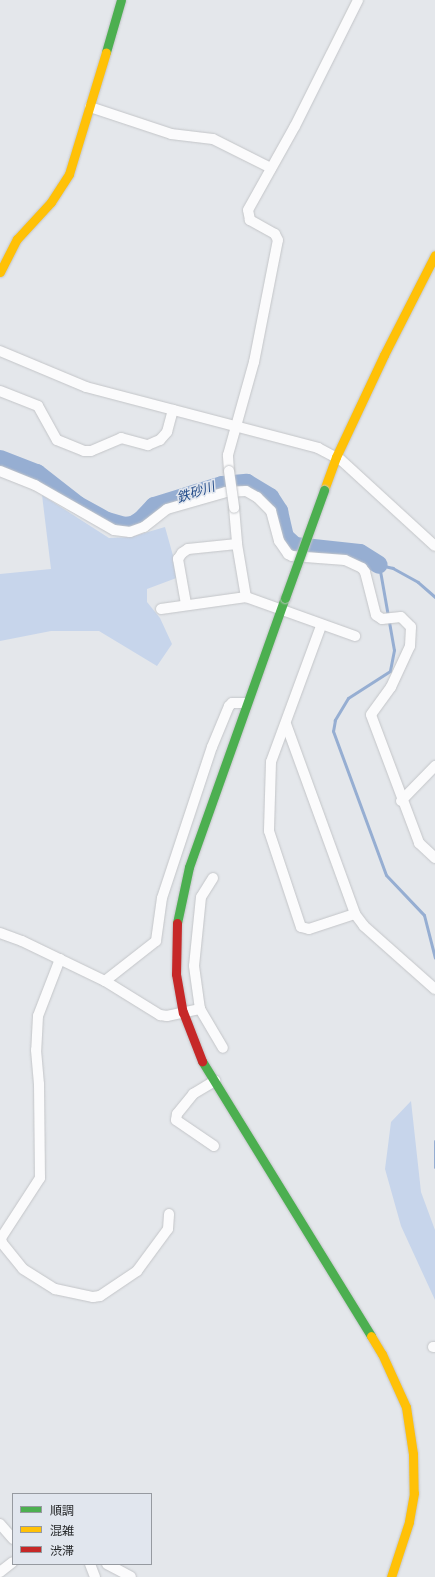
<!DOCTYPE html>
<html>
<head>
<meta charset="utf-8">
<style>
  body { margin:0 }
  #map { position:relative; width:435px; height:1577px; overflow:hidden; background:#e4e7eb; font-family:"Fira Sans Condensed","Noto Sans JP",sans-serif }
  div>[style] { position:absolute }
  .green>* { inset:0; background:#c7d5eb }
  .stream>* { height:3px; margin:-1.5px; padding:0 1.5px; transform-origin:1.5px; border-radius:1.5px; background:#96aed2 }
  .river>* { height:18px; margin:-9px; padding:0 9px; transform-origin:9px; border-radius:9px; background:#96aed2 }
  .roads { filter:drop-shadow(0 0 1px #c3c5c8) drop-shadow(0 0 1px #c3c5c8) }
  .street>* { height:10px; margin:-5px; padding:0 5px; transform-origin:5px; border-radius:5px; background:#fbfbfc }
  .fast>* { height:9px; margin:-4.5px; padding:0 4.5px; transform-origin:4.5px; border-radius:4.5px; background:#4caf50 }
  .slow>* { height:9px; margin:-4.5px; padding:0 4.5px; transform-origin:4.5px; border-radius:4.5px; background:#ffc107 }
  .jam>* { height:9px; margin:-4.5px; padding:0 4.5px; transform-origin:4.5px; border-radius:4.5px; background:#c62828 }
  .bridges { filter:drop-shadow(0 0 1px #c3c5c8) drop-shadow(0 0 1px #c3c5c8) }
  .street-bridge>* { height:10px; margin:-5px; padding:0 5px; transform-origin:5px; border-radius:5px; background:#fbfbfc }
  .fast-bridge>* { height:9px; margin:-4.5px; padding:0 4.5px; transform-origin:4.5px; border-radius:4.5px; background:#4caf50 }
  span { translate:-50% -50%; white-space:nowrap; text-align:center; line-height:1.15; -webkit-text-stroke:3px #e1e6ee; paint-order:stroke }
  .water-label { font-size:13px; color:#224b89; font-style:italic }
  .legend { position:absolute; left:12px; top:1493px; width:140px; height:72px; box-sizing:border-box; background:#e1e6ee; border:1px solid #969aa0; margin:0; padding:5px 7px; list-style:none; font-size:12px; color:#26282a }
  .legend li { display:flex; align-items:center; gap:8px; height:20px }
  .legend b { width:20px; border:1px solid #969aa0 }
</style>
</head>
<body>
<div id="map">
  <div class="green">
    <div style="clip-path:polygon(42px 495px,109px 538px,131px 537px,165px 527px,179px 577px,147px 589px,147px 602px,160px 618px,172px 644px,157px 666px,99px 631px,51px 631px,0 641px,0 574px,51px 569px)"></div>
    <div style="clip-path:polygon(411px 1101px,421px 1192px,435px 1230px,435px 1300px,401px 1226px,385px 1169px,391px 1122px)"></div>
  </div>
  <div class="stream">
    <div style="left:435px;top:597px;width:23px;rotate:-139deg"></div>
    <div style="left:418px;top:582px;width:29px;rotate:-151deg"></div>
    <div style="left:393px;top:568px;width:14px;rotate:-168deg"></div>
    <div style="left:379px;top:565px;width:86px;rotate:80deg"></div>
    <div style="left:394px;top:650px;width:21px;rotate:101deg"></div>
    <div style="left:390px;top:671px;width:50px;rotate:147.3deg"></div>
    <div style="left:348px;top:698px;width:26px;rotate:121deg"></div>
    <div style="left:335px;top:720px;width:11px;rotate:100deg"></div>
    <div style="left:333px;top:731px;width:153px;rotate:69.8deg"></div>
    <div style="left:386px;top:875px;width:55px;rotate:46.5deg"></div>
    <div style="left:424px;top:915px;width:44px;rotate:75.7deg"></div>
    <div style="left:435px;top:1141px;width:26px;rotate:90deg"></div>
  </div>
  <div class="river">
    <div style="left:0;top:459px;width:40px;rotate:21deg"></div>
    <div style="left:37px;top:473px;width:52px;rotate:38deg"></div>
    <div style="left:78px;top:505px;width:33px;rotate:29deg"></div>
    <div style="left:107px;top:521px;width:18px;rotate:16deg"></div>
    <div style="left:124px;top:526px;width:9px;rotate:-6deg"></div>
    <div style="left:133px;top:525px;width:9px;rotate:-32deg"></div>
    <div style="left:141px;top:520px;width:19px;rotate:-47deg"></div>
    <div style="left:154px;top:506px;width:71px;rotate:-17.2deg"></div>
    <div style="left:222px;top:485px;width:25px;rotate:-5deg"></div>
    <div style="left:247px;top:483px;width:27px;rotate:31deg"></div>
    <div style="left:270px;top:497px;width:17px;rotate:57deg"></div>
    <div style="left:279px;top:511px;width:27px;rotate:77deg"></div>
    <div style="left:285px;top:537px;width:13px;rotate:42deg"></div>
    <div style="left:295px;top:546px;width:65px;rotate:6.1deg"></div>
    <div style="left:360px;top:553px;width:22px;rotate:32deg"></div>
  </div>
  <div class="roads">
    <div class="street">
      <div style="left:90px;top:107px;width:85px;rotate:18.4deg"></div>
      <div style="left:171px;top:134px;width:42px;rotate:6.8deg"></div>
      <div style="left:213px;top:139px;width:65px;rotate:26.6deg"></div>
      <div style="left:0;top:351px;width:93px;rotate:22.7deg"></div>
      <div style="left:86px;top:387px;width:240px;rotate:14.7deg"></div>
      <div style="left:318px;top:448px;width:26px;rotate:28deg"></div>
      <div style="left:341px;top:460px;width:127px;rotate:42.5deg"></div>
      <div style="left:0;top:391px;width:41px;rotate:21.5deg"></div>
      <div style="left:38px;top:406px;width:39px;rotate:61deg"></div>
      <div style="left:57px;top:440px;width:29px;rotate:22deg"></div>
      <div style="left:84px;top:451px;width:7px"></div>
      <div style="left:91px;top:451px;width:33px;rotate:-23deg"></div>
      <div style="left:121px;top:438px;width:28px;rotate:15deg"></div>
      <div style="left:148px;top:445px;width:13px;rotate:-23deg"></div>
      <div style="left:160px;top:440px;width:11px;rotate:-49deg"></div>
      <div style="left:167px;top:432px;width:23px;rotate:-75deg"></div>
      <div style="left:0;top:471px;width:38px;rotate:22deg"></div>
      <div style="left:35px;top:485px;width:91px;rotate:29.7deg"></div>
      <div style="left:114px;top:530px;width:16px;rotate:7deg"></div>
      <div style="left:130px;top:532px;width:15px;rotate:-20deg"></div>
      <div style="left:144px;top:527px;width:29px;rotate:-38deg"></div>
      <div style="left:167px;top:509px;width:61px;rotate:-16.1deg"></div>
      <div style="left:226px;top:492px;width:20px;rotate:-3deg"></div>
      <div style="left:246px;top:491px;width:13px;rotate:29deg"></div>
      <div style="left:257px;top:497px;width:20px;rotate:45deg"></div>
      <div style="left:271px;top:511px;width:31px;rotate:75deg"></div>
      <div style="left:279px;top:541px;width:16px;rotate:55deg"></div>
      <div style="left:288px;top:554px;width:4px;rotate:27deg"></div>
      <div style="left:292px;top:556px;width:53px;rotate:4.3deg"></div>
      <div style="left:345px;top:560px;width:19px;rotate:25deg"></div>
      <div style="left:362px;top:568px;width:5px;rotate:53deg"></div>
      <div style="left:365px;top:572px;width:44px;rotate:75.7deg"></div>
      <div style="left:376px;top:615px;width:7px;rotate:34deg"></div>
      <div style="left:382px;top:619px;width:19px;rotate:-6deg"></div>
      <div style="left:401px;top:617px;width:14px;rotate:45deg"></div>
      <div style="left:411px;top:627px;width:19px;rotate:93deg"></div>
      <div style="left:410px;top:646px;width:45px;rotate:114.9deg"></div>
      <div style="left:391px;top:687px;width:34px;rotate:126deg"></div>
      <div style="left:371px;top:715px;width:137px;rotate:69.4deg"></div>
      <div style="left:419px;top:843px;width:22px;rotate:43deg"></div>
      <div style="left:229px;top:471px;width:16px;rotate:-94deg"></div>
      <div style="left:228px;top:455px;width:97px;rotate:-74.4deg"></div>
      <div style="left:254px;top:362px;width:124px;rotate:-78.9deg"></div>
      <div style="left:278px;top:240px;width:7px;rotate:-117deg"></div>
      <div style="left:275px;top:234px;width:29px;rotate:-151deg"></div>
      <div style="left:250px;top:220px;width:10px;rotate:-101deg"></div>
      <div style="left:248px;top:210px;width:96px;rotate:-60.8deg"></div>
      <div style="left:295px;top:126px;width:141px;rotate:-63.4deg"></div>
      <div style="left:234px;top:508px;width:36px;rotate:85deg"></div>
      <div style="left:237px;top:544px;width:54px;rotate:80.4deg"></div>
      <div style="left:246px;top:597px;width:116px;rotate:19.7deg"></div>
      <div style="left:186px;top:604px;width:46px;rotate:-100.1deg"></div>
      <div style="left:178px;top:559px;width:7px;rotate:-56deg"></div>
      <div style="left:182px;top:553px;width:7px;rotate:-34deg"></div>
      <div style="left:188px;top:549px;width:49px;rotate:-5.8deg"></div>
      <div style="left:161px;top:609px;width:86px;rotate:-8deg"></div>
      <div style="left:321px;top:626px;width:145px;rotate:110.2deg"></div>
      <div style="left:271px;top:762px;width:69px;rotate:91.7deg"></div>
      <div style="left:269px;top:831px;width:101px;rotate:71.6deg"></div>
      <div style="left:301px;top:927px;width:8px;rotate:14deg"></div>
      <div style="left:309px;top:929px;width:48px;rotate:-18.1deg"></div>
      <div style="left:286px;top:724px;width:202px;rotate:70deg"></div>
      <div style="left:355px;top:914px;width:15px;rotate:53deg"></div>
      <div style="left:364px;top:926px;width:95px;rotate:41.6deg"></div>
      <div style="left:401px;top:801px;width:49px;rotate:-45.8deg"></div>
      <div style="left:213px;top:878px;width:22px;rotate:122deg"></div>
      <div style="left:201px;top:897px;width:69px;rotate:95.8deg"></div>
      <div style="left:194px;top:966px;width:43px;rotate:82.1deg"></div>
      <div style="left:200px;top:1009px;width:45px;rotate:59.5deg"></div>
      <div style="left:0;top:933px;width:23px;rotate:20deg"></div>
      <div style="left:22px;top:941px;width:92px;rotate:25.7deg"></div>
      <div style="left:105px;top:981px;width:65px;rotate:31.7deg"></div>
      <div style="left:160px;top:1015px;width:7px;rotate:8deg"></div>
      <div style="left:167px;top:1016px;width:34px;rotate:-12deg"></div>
      <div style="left:60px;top:959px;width:61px;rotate:111.1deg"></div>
      <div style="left:38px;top:1016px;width:34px;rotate:93deg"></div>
      <div style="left:36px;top:1050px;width:34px;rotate:85deg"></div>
      <div style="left:39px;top:1084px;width:94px;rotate:89.4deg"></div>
      <div style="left:40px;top:1178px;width:72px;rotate:123deg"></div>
      <div style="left:1px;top:1238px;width:5px;rotate:79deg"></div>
      <div style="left:2px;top:1243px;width:33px;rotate:51deg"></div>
      <div style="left:23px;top:1269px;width:38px;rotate:32deg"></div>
      <div style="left:55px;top:1289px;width:39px;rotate:12deg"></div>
      <div style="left:93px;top:1297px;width:7px;rotate:-8deg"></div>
      <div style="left:100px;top:1296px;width:45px;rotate:-34deg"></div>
      <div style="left:137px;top:1271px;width:52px;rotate:-53.6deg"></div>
      <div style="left:168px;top:1229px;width:15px;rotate:-86deg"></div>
      <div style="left:105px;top:981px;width:65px;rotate:-38.1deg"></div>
      <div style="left:156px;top:941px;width:43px;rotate:-82.1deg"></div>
      <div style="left:162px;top:898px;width:159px;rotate:-71.7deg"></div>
      <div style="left:212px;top:747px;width:44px;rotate:-67.5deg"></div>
      <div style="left:229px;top:706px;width:4px;rotate:-45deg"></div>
      <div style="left:232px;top:703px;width:14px"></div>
      <div style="left:214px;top:1146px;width:46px;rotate:-145.6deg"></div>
      <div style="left:176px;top:1120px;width:6px;rotate:-81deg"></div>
      <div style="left:177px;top:1114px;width:26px;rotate:-51deg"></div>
      <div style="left:193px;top:1094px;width:26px;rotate:-31deg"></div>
      <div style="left:433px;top:1347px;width:2px"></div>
      <div style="left:0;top:1524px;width:20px;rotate:49deg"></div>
      <div style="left:90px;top:1564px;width:14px;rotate:69deg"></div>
      <div style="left:107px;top:1564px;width:27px;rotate:28deg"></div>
      <div style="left:0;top:1572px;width:16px;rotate:-38deg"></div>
    </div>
    <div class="fast">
      <div style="left:106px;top:52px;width:54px;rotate:-73.9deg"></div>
      <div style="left:177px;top:923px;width:57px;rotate:-77.9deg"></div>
      <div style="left:189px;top:867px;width:286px;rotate:-70.4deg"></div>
      <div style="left:202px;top:1061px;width:323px;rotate:58.4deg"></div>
    </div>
    <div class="slow">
      <div style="left:0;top:272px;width:37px;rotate:-63deg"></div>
      <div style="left:17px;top:239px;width:50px;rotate:-47.4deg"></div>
      <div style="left:51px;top:202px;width:33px;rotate:-57deg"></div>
      <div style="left:69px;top:174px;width:127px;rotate:-73.1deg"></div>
      <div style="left:324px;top:490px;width:35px;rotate:-70deg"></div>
      <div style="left:336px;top:457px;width:113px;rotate:-64.8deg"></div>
      <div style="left:384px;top:355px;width:112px;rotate:-63deg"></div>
      <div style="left:371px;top:1336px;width:21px;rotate:59deg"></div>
      <div style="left:382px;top:1354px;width:58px;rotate:65.6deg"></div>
      <div style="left:406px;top:1407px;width:48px;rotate:81.5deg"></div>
      <div style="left:413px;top:1454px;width:39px;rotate:89deg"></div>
      <div style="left:414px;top:1493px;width:29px;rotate:100deg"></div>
      <div style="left:409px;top:1522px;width:58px;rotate:108.1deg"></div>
    </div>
    <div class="jam">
      <div style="left:177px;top:923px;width:51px;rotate:91.1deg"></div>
      <div style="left:176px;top:974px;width:39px;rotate:80deg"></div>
      <div style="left:183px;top:1012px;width:53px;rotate:68.8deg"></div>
    </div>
  </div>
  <div class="bridges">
    <div class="street-bridge">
      <div style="left:229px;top:471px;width:37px;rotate:82deg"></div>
    </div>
    <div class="fast-bridge">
      <div style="left:285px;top:598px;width:115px;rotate:-70.1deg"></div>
    </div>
  </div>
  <div class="water-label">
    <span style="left:196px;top:493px;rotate:-18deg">鉄砂川</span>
  </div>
  <ul class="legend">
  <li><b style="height:5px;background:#4caf50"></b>順調</li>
  <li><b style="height:5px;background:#ffc107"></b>混雑</li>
  <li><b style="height:5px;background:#c62828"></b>渋滞</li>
  </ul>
</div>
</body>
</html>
